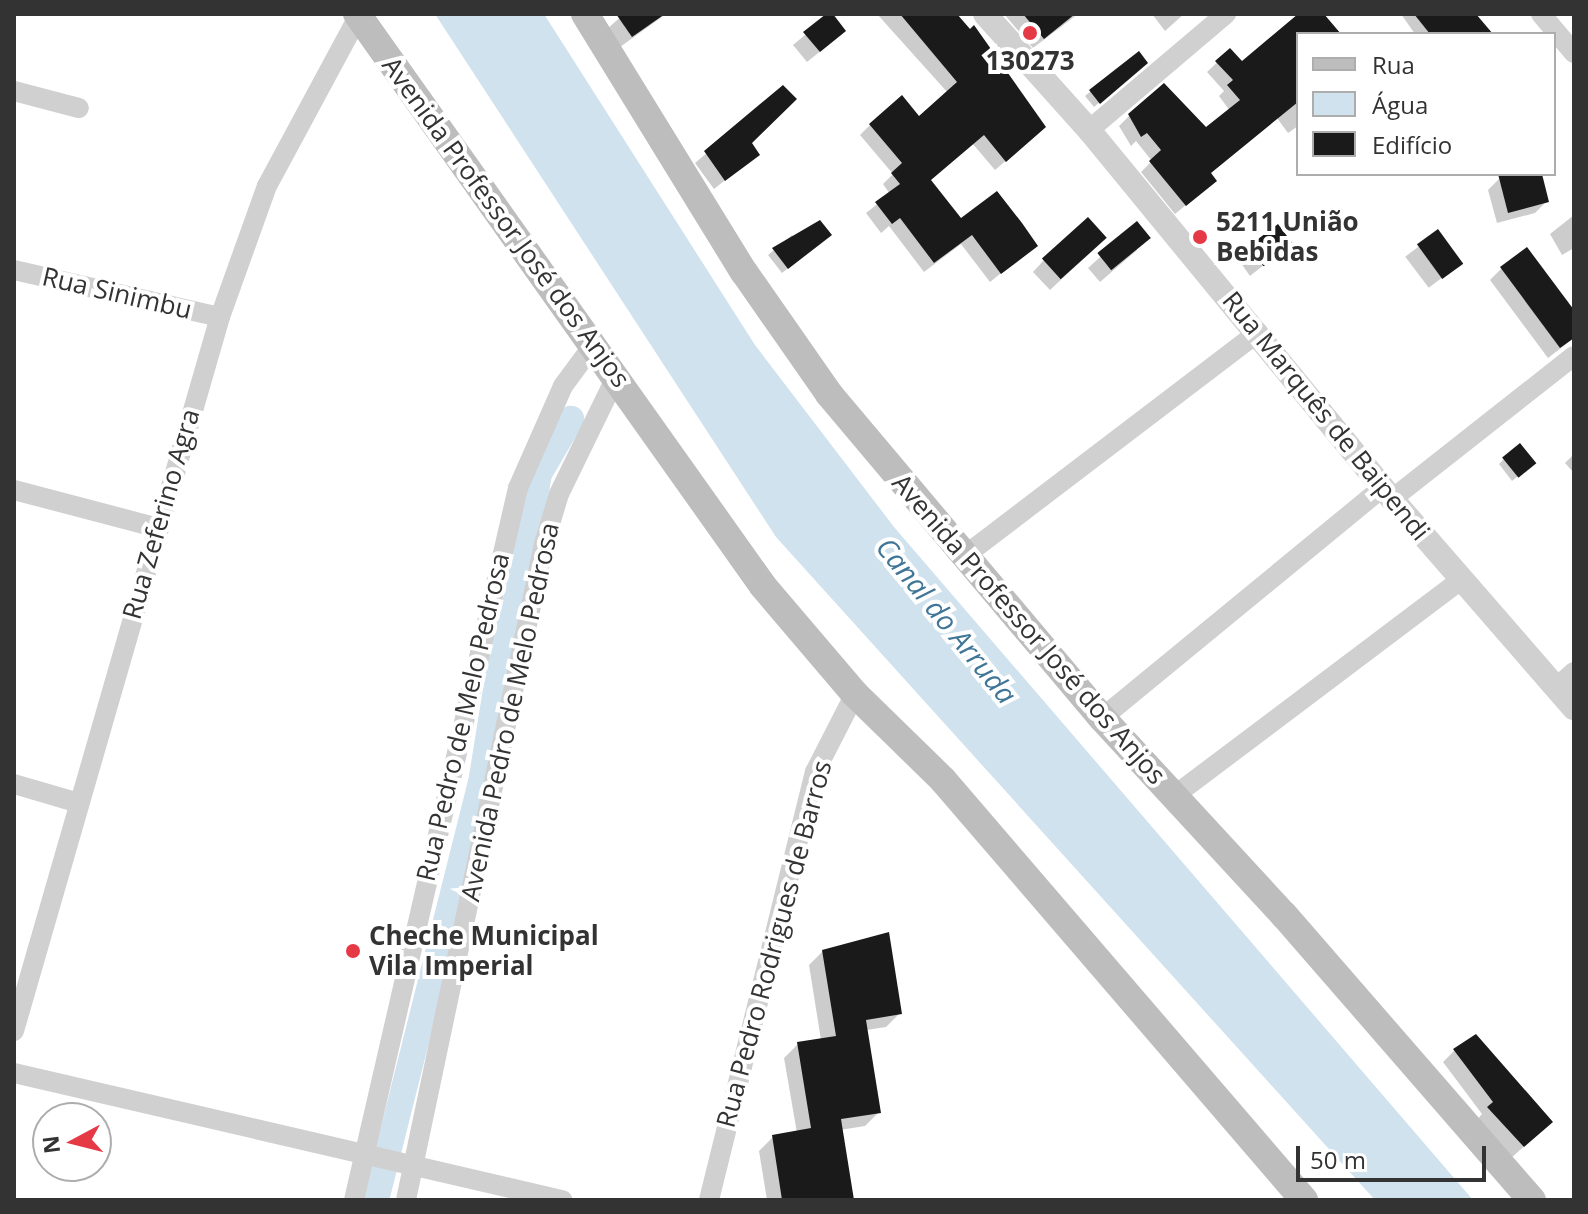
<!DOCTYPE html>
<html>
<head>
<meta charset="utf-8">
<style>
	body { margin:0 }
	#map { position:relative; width:1588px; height:1214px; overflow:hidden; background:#fff; font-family:"Open Sans",sans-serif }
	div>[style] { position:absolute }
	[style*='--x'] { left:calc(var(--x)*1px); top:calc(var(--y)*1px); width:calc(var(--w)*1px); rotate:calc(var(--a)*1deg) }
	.water>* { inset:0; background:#cfe2ee }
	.shadow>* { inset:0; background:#0003; transform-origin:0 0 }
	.canal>* { height:26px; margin:-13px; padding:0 13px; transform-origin:13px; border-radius:13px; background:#cfe2ee }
	.building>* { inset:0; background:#1a1a1a; transform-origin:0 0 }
	.minor>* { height:20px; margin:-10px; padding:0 10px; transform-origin:10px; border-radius:10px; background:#d0d0d0 }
	.tertiary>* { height:24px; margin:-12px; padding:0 12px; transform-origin:12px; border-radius:12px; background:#d0d0d0 }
	.secondary>* { height:28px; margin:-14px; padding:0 14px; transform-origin:14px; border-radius:14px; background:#bdbdbd }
	.dots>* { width:22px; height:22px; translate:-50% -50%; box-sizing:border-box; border:4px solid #fff; border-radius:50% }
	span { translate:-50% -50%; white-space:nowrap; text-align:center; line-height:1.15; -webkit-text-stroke:8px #fff; paint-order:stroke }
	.poi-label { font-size:26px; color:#333; font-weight:700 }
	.left { translate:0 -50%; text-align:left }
	.street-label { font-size:26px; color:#333 }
	.water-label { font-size:28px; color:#3f7597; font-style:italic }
	.frame { position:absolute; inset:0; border:16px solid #333; pointer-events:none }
	.legend { position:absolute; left:1296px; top:32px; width:260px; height:144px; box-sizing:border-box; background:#fff; border:2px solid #adadad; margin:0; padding:10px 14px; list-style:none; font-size:24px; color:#333 }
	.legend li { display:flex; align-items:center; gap:16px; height:40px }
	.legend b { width:40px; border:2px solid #adadad }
	.north { position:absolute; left:32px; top:1102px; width:80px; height:80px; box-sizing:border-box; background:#fff; border:2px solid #adadad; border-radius:50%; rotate:263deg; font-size:22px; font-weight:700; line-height:32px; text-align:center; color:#333 }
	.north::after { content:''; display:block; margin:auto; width:28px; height:36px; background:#e63946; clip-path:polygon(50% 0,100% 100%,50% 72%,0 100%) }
	.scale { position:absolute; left:1296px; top:1146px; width:190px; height:36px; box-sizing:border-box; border:4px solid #333; border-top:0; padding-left:10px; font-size:24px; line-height:28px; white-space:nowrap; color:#333; -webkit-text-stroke:6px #fff; paint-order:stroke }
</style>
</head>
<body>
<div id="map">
	<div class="water">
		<div style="clip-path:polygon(435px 14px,544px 14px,755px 345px,894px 527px,1473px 1200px,1375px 1200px,776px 537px)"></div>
	</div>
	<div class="shadow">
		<div style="clip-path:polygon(624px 14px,666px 14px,620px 47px,607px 29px)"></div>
		<div style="clip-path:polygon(830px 14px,832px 42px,807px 62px,793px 45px)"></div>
		<div style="clip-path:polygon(877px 14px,950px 14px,1034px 137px,995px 170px,972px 143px,929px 180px,961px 221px,1035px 246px,990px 282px,961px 244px,924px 272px,889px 226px,881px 233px,866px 213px,890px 194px,883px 184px,893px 174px,860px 135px,870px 125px,919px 119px,948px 93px)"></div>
		<div style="clip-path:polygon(1004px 14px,1078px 14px,1033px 48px)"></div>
		<div style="clip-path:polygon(1152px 14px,1184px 14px,1165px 31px)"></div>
		<div style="clip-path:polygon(1304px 14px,1321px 14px,1339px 34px,1298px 34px,1298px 126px,1288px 133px,1277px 118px,1209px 174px,1204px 190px,1175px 214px,1141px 172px,1152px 161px,1136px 141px,1131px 146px,1119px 126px,1129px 116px,1206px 130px,1230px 111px,1219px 96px,1224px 91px,1207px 72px,1230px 50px,1242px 64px)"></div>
		<div style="clip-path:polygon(1401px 14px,1475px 14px,1491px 34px,1415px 34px)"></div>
		<div style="clip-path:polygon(1140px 68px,1094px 107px,1085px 96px,1091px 91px)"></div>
		<div style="clip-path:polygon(783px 88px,749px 143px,757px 155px,714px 189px,695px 163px)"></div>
		<div style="clip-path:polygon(1514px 174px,1540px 174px,1547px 201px,1535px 213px,1497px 223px,1488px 190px,1500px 178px)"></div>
		<div style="clip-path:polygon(1574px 215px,1574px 248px,1562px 255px,1550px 234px)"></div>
		<div style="clip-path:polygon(1137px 224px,1137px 250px,1100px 282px,1088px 268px)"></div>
		<div style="left:1438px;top:232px;width:39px;height:41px;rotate:53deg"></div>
		<div style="clip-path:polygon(792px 235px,797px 240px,824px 240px,782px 273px,768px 255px)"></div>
		<div style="clip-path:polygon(1290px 244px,1250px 276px,1238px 259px,1249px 247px)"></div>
		<div style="clip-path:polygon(1093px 250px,1050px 290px,1033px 272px,1044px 260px)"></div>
		<div style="clip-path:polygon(1502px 268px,1574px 314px,1574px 338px,1548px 358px,1490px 280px)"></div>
		<div style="clip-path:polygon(1574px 454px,1574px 473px,1565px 463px)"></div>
		<div style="clip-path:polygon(1504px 459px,1528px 468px,1512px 481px,1499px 464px)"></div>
		<div style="clip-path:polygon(823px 951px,900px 1013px,886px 1027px,866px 1030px,879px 1112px,865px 1126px,840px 1130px,852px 1200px,767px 1200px,759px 1151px,773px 1137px,797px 1133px,784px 1058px,798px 1044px,821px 1040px,809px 965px)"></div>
		<div style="clip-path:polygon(1455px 1050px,1538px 1134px,1511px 1158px,1477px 1120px,1482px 1114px,1443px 1062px)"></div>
	</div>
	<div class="canal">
		<div style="--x:376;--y:1200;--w:436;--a:-75.9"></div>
		<div style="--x:482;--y:777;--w:146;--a:-80.9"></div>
		<div style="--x:505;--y:633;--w:41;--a:-71.6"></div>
		<div style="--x:518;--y:594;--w:122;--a:-80.1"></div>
		<div style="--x:539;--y:474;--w:64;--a:-59.8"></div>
	</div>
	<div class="building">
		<div style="clip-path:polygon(616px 14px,665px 14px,632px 37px)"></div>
		<div style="clip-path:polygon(826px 14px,833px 14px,846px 31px,820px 52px,803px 32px)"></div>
		<div style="clip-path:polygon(900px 14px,957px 14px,970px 29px,974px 25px,1046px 127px,1006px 162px,984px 135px,931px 180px,961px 218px,997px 191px,1022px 223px,1038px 246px,1001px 274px,972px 235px,934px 263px,900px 218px,892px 224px,875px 202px,900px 184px,891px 173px,902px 163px,869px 124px,902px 95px,919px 116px,957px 82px)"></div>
		<div style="clip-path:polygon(1023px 14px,1075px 14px,1044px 39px)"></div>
		<div style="clip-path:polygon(1298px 14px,1324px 14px,1341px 34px,1298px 34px,1298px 102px,1211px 173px,1217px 181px,1186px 206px,1149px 161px,1161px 150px,1147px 133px,1141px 137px,1128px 114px,1164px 83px,1206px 127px,1240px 100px,1227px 85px,1233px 80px,1215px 61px,1230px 48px,1242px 61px)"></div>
		<div style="clip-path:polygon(1414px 14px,1476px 14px,1493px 34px,1430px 34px)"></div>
		<div style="clip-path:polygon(1139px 51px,1148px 63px,1100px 104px,1089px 90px)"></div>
		<div style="clip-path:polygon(783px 85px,797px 99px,752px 143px,760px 155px,725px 181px,704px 151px)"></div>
		<div style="clip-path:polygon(1498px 174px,1542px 174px,1549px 202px,1508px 213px)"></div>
		<div style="left:1088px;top:217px;width:28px;height:62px;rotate:48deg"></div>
		<div style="clip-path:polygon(820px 220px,832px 235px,788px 269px,772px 248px)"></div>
		<div style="left:1137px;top:221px;width:22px;height:51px;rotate:51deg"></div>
		<div style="left:1278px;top:224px;width:25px;height:37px;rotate:53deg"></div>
		<div style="left:1438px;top:229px;width:43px;height:26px;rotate:54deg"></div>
		<div style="clip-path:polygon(1527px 247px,1574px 310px,1574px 338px,1560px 348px,1500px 267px)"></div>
		<div style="left:1520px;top:443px;width:26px;height:23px;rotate:51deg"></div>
		<div style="clip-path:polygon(889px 932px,902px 1014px,866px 1020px,881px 1113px,841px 1119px,854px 1200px,782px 1200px,772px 1135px,811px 1128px,797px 1042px,836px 1036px,822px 950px)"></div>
		<div style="clip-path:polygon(1476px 1034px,1553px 1122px,1524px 1147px,1487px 1107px,1493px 1102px,1453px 1049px)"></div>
	</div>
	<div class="minor">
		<div style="--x:1541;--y:14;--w:51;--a:49.8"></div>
		<div style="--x:14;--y:91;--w:67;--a:14.7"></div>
		<div style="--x:1089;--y:130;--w:180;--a:-40.3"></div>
		<div style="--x:14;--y:270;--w:211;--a:12.9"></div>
		<div style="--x:14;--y:490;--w:146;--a:14.7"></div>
		<div style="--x:1392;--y:499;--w:231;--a:-38.2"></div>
		<div style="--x:963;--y:557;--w:371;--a:-37.3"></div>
		<div style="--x:1556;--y:688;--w:24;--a:-42"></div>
		<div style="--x:1102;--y:718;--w:364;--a:-39.4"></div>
		<div style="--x:14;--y:784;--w:68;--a:16.3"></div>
		<div style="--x:1174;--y:796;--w:361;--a:-37"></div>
		<div style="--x:14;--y:1031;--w:743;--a:-73.91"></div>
		<div style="--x:220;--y:317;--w:139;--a:-70.3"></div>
		<div style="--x:267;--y:186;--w:192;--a:-61.7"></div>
		<div style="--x:14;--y:1073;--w:563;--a:13.05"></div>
		<div style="--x:354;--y:1200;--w:731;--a:-77.03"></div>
		<div style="--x:518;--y:488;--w:111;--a:-66.2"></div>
		<div style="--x:563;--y:386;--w:52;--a:-53.6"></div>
		<div style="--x:406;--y:1200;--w:670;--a:-78.12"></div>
		<div style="--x:544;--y:544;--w:52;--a:-73.3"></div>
		<div style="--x:559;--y:494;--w:130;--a:-64"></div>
		<div style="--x:709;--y:1200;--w:441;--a:-76.1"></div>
		<div style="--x:815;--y:772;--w:88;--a:-62.9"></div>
	</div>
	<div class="tertiary">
		<div style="--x:985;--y:14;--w:156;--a:48.1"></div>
		<div style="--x:1089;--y:130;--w:477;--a:50.6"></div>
		<div style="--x:1392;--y:499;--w:277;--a:49"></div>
	</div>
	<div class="secondary">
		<div style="--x:357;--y:14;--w:701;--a:54.63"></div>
		<div style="--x:763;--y:586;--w:142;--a:49.6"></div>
		<div style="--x:855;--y:694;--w:123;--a:44.3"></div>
		<div style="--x:943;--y:780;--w:554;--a:49.32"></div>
		<div style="--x:585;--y:14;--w:303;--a:58.4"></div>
		<div style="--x:744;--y:272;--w:149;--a:55.1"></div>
		<div style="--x:829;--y:394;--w:424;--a:49.9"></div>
		<div style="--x:1102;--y:718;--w:268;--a:47.3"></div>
		<div style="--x:1284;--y:915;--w:378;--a:49"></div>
	</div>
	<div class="dots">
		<div style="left:1030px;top:33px;background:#e63946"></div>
		<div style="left:1200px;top:237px;background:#e63946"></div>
		<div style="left:353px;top:951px;background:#e63946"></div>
	</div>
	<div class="poi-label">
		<span style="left:1030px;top:61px">130273</span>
		<span class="left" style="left:1216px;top:237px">5211 União<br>Bebidas</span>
		<span class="left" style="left:369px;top:951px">Cheche Municipal<br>Vila Imperial</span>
	</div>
	<div class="street-label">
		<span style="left:506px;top:222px;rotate:54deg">Avenida Professor José dos Anjos</span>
		<span style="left:117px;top:293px;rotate:13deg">Rua Sinimbu</span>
		<span style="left:1326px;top:416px;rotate:51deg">Rua Marquês de Baipendi</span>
		<span style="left:161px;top:514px;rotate:-74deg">Rua Zeferino Agra</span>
		<span style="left:1029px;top:629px;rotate:49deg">Avenida Professor José dos Anjos</span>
		<span style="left:510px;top:712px;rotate:-78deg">Avenida Pedro de Melo Pedrosa</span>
		<span style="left:463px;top:717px;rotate:-77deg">Rua Pedro de Melo Pedrosa</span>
		<span style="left:774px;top:944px;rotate:-75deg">Rua Pedro Rodrigues de Barros</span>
	</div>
	<div class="water-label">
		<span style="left:947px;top:620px;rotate:51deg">Canal do Arruda</span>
	</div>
	<div class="frame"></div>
	<ul class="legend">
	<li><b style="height:10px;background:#bdbdbd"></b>Rua</li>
	<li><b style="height:22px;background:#cfe2ee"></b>Água</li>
	<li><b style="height:22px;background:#1a1a1a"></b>Edifício</li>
	</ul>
	<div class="north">N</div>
	<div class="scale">50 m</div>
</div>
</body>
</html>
